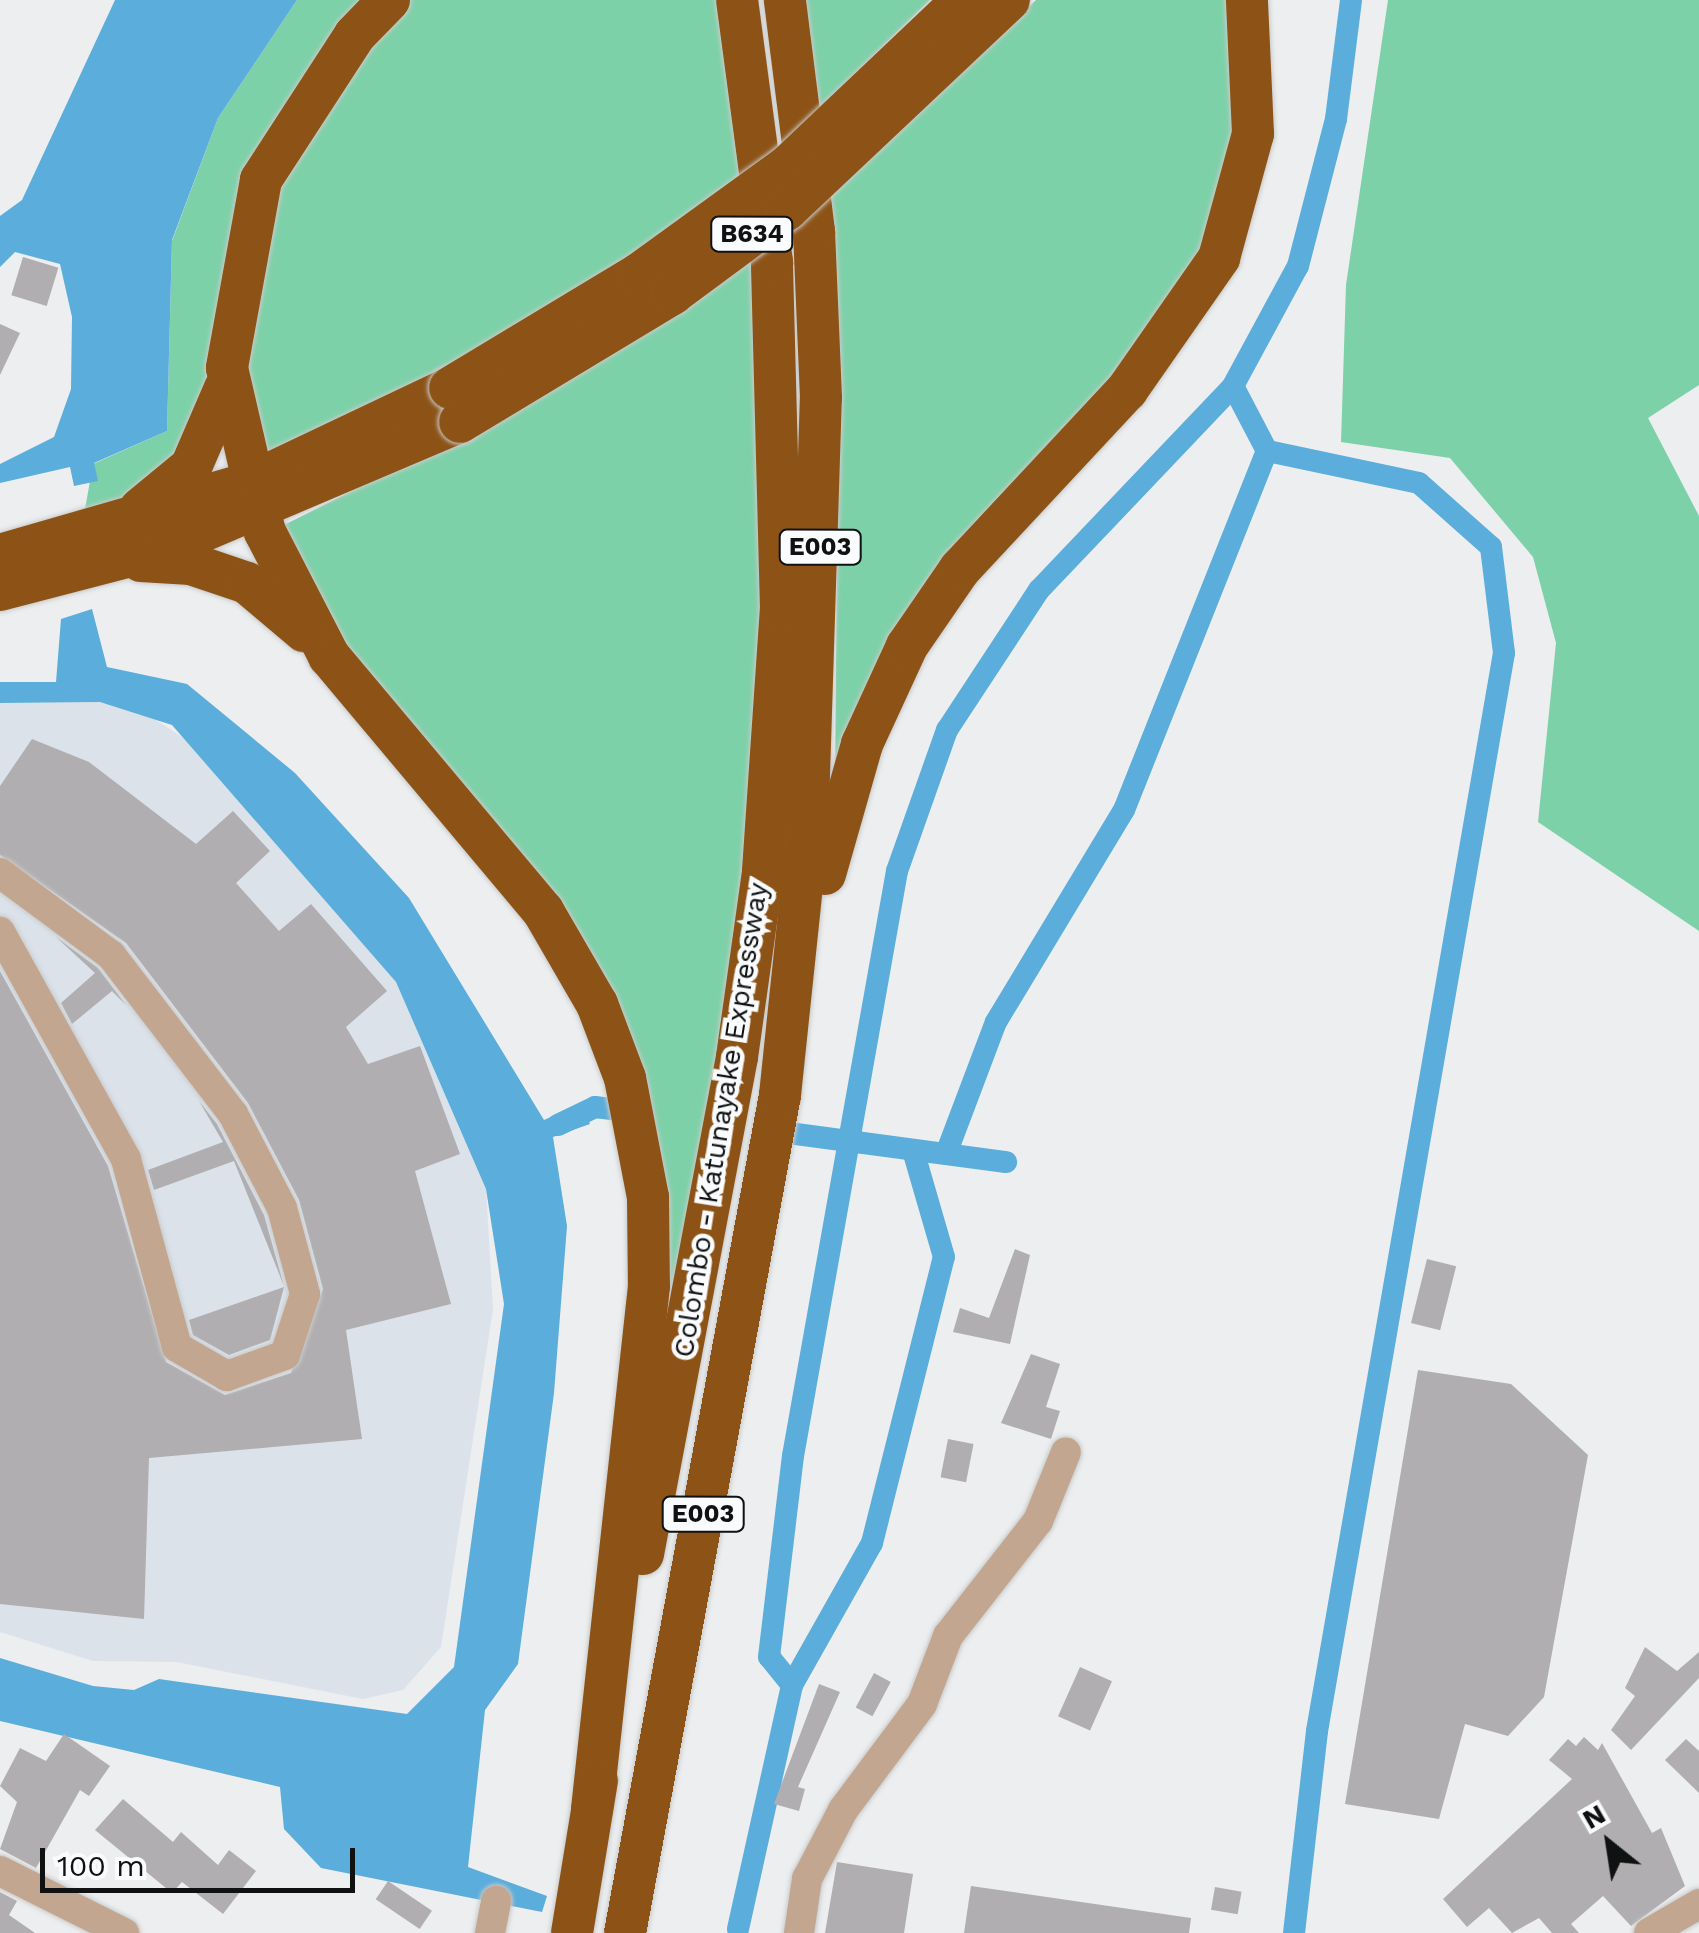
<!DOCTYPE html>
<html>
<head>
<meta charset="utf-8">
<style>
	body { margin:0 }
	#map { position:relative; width:1699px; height:1933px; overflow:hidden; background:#eceeef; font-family:"Work Sans",sans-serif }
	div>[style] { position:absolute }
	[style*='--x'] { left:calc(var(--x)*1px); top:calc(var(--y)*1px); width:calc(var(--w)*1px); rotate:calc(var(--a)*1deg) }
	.built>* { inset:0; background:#dbe2ea }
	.green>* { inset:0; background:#7dd1a8 }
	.water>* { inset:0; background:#5baddb }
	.canal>* { height:22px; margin:-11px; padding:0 11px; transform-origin:11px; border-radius:11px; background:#5baddb }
	.building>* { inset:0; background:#b0aeb0; transform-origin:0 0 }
	.roads { filter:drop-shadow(0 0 2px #c9cbcb) drop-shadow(0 0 2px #c9cbcb) }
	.minor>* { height:30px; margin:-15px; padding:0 15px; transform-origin:15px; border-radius:15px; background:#c3a68f }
	.highway>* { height:42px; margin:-21px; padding:0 21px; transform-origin:21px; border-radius:21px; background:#8d5316 }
	.bridges { filter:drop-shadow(0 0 2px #c9cbcb) drop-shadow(0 0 2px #c9cbcb) }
	.highway-bridge>* { height:42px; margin:-21px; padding:0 21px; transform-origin:21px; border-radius:21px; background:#8d5316 }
	span { translate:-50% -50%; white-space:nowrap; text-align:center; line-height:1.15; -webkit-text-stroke:9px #fafbfd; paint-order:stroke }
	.shield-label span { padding:2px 8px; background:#fafbfd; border:2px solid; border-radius:8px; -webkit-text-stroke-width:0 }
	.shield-label { font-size:25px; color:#101111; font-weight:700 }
	.street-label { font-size:28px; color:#101111 }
	.north { position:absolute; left:1559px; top:1793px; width:100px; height:100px; -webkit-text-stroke:8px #fafbfd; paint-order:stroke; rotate:330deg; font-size:28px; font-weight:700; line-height:40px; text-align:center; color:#101111 }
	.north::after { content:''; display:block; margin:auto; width:35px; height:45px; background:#101111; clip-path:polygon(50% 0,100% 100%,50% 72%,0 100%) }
	.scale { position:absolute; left:40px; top:1848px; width:315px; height:45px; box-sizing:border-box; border:5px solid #101111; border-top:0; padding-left:12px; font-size:30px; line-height:35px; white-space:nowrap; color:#101111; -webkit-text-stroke:8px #fafbfd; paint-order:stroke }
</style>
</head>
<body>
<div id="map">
	<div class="built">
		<div style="clip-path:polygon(100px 702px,141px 710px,197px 747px,396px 982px,486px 1189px,493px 1309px,441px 1647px,403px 1690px,363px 1699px,177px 1662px,93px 1661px,0 1632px,0 703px)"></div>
	</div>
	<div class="green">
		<div style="clip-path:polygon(297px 0,374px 0,236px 213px,209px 383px,177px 456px,126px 500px,84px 515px,93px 464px,167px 431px,172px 241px,218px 118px)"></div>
		<div style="clip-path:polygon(408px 0,726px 0,753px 168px,564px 303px,264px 464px,238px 367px,285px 156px)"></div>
		<div style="clip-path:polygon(800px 0,930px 0,812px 115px)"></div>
		<div style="clip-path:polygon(1036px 0,1236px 0,1231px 182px,1177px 308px,999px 509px,835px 782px,837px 549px,821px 206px)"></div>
		<div style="clip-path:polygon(1388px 0,1699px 0,1699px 385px,1648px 418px,1699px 516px,1699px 931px,1538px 822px,1556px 643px,1533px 557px,1450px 458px,1341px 442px,1346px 285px)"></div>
		<div style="clip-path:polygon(763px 240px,773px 420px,752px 888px,669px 1319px,631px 1061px,341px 662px,272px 531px,464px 435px)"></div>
	</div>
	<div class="water">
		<div style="clip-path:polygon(115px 0,297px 0,218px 118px,172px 240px,167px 431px,94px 463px,98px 481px,74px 486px,70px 467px,0 483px,0 464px,54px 437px,71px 389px,72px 317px,60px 264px,15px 252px,0 267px,0 216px,22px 200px)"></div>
		<div style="clip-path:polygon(92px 609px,107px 667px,187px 684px,295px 773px,409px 898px,544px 1120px,581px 1104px,590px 1124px,553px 1137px,567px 1226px,554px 1393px,518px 1664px,485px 1710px,468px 1867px,547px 1896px,542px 1912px,321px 1868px,284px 1829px,280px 1787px,0 1721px,0 1658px,93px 1686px,134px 1690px,159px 1679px,407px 1714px,454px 1667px,504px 1304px,486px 1189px,396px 982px,172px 725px,100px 702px,0 703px,0 682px,56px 682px,61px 619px)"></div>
	</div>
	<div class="canal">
		<div style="--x:558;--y:1125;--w:41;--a:-25.9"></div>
		<div style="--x:595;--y:1107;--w:23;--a:7"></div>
		<div style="--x:796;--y:1134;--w:212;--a:7.6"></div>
		<div style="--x:946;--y:1154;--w:141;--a:-69.3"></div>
		<div style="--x:996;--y:1022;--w:248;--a:-58.9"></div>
		<div style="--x:1124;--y:810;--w:386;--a:-68.3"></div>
		<div style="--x:792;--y:1685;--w:36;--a:-129"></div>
		<div style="--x:769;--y:1657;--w:202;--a:-83.2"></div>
		<div style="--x:793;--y:1456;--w:594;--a:-79.92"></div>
		<div style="--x:897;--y:871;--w:150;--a:-70.5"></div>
		<div style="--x:947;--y:730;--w:168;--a:-56.7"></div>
		<div style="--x:1039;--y:590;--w:282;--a:-46.4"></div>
		<div style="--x:738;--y:1929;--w:250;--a:-77.5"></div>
		<div style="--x:792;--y:1685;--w:163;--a:-60.6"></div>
		<div style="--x:872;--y:1543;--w:295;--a:-75.9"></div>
		<div style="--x:944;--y:1257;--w:111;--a:-106.2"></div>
		<div style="--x:1294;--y:1933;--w:203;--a:-83.5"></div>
		<div style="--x:1317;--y:1731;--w:1094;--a:-80.16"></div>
		<div style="--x:1504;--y:653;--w:107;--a:-97"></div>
		<div style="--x:1491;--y:547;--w:96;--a:-138.4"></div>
		<div style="--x:1419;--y:483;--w:155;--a:-168.1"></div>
		<div style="--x:1267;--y:451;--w:73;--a:-117.6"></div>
		<div style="--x:1233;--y:386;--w:136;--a:-61.6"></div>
		<div style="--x:1298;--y:266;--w:152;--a:-75.5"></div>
		<div style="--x:1336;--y:119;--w:120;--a:-82.8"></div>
	</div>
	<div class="building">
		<div style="left:23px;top:257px;width:37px;height:40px;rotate:17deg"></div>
		<div style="clip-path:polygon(0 324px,20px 333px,0 375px)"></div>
		<div style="clip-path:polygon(32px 739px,89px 762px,196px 844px,233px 811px,270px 851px,236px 883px,279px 931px,311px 904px,387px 991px,346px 1027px,368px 1064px,420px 1046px,460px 1154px,415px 1171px,451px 1304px,346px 1330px,362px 1439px,149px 1458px,144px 1619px,0 1604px,0 971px,108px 1166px,166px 1362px,225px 1395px,291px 1373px,323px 1289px,299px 1200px,248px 1103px,126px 943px,0 855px,0 786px)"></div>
		<div style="clip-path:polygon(56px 937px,98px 968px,126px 1005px,112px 991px,72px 1024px,61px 1003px,95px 973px)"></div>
		<div style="clip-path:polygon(199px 1101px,217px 1124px,264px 1215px,284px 1286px,234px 1161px,154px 1190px,148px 1170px,223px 1142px)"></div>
		<div style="clip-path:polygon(1015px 1249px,1030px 1255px,1010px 1344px,953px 1332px,960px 1308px,989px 1318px)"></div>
		<div style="left:1427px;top:1259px;width:30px;height:66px;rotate:14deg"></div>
		<div style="clip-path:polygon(284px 1287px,270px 1340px,229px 1355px,193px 1335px,189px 1320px)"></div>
		<div style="clip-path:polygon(1031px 1354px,1060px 1364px,1046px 1407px,1060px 1411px,1051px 1439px,1001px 1423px)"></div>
		<div style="clip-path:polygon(1418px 1370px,1511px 1384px,1588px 1455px,1544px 1697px,1508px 1736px,1465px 1724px,1439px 1819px,1345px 1804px)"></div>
		<div style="left:948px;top:1439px;width:26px;height:39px;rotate:11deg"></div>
		<div style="clip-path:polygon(1645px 1647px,1677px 1671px,1699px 1652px,1699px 1678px,1631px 1750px,1611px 1730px,1635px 1696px,1625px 1688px)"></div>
		<div style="left:1080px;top:1667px;width:35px;height:54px;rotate:24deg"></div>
		<div style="left:874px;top:1673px;width:19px;height:39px;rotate:28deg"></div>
		<div style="clip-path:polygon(819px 1684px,840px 1692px,798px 1787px,805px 1789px,799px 1811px,774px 1804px)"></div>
		<div style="clip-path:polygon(64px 1734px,110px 1766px,89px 1796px,80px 1790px,36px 1868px,0 1849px,17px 1802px,0 1786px,20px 1748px,46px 1761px)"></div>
		<div style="clip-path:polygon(1584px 1737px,1598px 1750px,1602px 1743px,1652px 1833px,1661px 1828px,1685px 1886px,1631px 1926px,1603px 1896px,1571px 1924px,1579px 1933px,1552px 1933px,1539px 1918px,1512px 1933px,1489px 1908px,1467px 1927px,1443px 1899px,1572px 1779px,1549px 1760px,1568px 1739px,1576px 1746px)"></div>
		<div style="clip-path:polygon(1686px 1739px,1699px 1751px,1699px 1793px,1665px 1760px)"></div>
		<div style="clip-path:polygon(123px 1799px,173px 1842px,181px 1832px,218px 1865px,229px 1850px,256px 1871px,223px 1914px,182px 1882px,172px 1893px,95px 1830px)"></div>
		<div style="clip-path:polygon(837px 1862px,913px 1874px,904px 1933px,825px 1933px)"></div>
		<div style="left:388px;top:1881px;width:53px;height:22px;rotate:34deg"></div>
		<div style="clip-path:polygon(971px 1886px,1191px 1918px,1189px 1933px,964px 1933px)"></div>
		<div style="left:1215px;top:1887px;width:27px;height:23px;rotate:10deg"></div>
		<div style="clip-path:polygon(0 1892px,17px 1901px,9px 1915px,35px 1933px,0 1933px)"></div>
	</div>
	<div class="roads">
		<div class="minor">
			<div style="--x:0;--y:873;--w:138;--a:36.5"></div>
			<div style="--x:111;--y:955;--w:200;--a:52.5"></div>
			<div style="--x:233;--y:1114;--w:106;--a:62.5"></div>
			<div style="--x:282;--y:1208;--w:89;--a:75"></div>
			<div style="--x:305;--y:1294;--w:64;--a:108.2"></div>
			<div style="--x:285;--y:1355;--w:62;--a:160.1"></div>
			<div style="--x:227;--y:1376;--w:58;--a:-149.9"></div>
			<div style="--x:177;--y:1347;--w:195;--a:-105.2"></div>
			<div style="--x:126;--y:1159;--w:260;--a:-119"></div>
			<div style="--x:0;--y:1871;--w:139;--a:26.6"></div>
			<div style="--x:490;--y:1933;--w:33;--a:-79"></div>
			<div style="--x:799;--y:1933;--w:55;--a:-81.6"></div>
			<div style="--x:807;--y:1879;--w:78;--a:-62.4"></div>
			<div style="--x:843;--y:1810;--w:132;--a:-53.3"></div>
			<div style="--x:922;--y:1704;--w:73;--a:-69.1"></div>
			<div style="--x:948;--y:1636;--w:146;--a:-52"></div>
			<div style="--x:1038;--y:1521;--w:74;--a:-67.9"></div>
			<div style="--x:1649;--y:1933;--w:58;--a:-30.1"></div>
		</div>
		<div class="highway">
			<div style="--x:389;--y:0;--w:49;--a:134.2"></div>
			<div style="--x:355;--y:35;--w:173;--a:123"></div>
			<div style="--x:261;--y:180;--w:191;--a:100.3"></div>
			<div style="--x:227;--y:368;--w:168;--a:77"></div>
			<div style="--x:265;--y:532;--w:140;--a:62.7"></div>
			<div style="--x:329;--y:656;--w:333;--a:50"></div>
			<div style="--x:543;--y:911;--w:108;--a:59.9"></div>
			<div style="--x:597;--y:1004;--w:79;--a:69.3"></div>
			<div style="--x:625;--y:1078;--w:121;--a:79.1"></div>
			<div style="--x:648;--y:1197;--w:89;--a:89.4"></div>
			<div style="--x:649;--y:1286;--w:526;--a:96.22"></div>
			<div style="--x:140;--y:509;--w:66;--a:-39.5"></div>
			<div style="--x:191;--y:467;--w:86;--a:-66.7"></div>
			<div style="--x:0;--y:555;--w:260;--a:-16.1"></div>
			<div style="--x:250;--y:483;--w:221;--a:-25.4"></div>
			<div style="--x:141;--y:561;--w:50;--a:3.4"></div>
			<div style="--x:191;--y:564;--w:59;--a:18.7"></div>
			<div style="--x:247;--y:583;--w:75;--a:40.1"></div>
			<div style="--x:0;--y:590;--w:171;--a:-14.6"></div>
			<div style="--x:165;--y:547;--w:320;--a:-23"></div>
			<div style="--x:825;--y:874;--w:135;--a:-74.1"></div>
			<div style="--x:862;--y:744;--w:108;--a:-65.3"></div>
			<div style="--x:907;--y:646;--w:93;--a:-55.5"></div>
			<div style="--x:960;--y:569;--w:245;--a:-47"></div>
			<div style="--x:1127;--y:390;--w:161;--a:-55.1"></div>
			<div style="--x:1219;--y:258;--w:129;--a:-74.7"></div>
			<div style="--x:1253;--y:134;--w:134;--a:-92.6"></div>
			<div style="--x:643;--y:1554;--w:506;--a:-79.29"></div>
			<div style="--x:737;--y:1057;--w:188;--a:-82"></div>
			<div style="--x:763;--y:871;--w:262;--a:-86.1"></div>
			<div style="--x:781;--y:610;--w:348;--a:-91.5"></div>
			<div style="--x:772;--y:262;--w:264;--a:-97.6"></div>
			<div style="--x:572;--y:1933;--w:154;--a:-80.7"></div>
			<div style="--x:625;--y:1933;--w:852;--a:-79.52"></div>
			<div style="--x:780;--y:1095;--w:257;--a:-84"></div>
			<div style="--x:807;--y:839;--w:441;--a:-88.2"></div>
			<div style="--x:821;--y:398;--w:167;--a:-92.4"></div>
			<div style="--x:814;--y:231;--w:233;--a:-97.2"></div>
		</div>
	</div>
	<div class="bridges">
		<div class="highway-bridge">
			<div style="--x:450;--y:388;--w:221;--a:-31.1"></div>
			<div style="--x:639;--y:274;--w:183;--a:-35.9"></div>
			<div style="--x:787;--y:167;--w:243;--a:-43.5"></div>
			<div style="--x:460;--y:422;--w:248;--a:-31.1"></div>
			<div style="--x:672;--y:294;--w:143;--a:-36.5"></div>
			<div style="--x:787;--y:209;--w:305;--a:-43.3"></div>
		</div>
	</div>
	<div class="shield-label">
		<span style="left:752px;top:234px">B634</span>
		<span style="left:820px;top:547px">E003</span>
		<span style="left:703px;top:1514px">E003</span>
	</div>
	<div class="street-label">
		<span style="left:721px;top:1120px;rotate:-81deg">Colombo - Katunayake Expressway</span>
	</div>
	<div class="north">N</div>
	<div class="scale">100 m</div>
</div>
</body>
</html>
